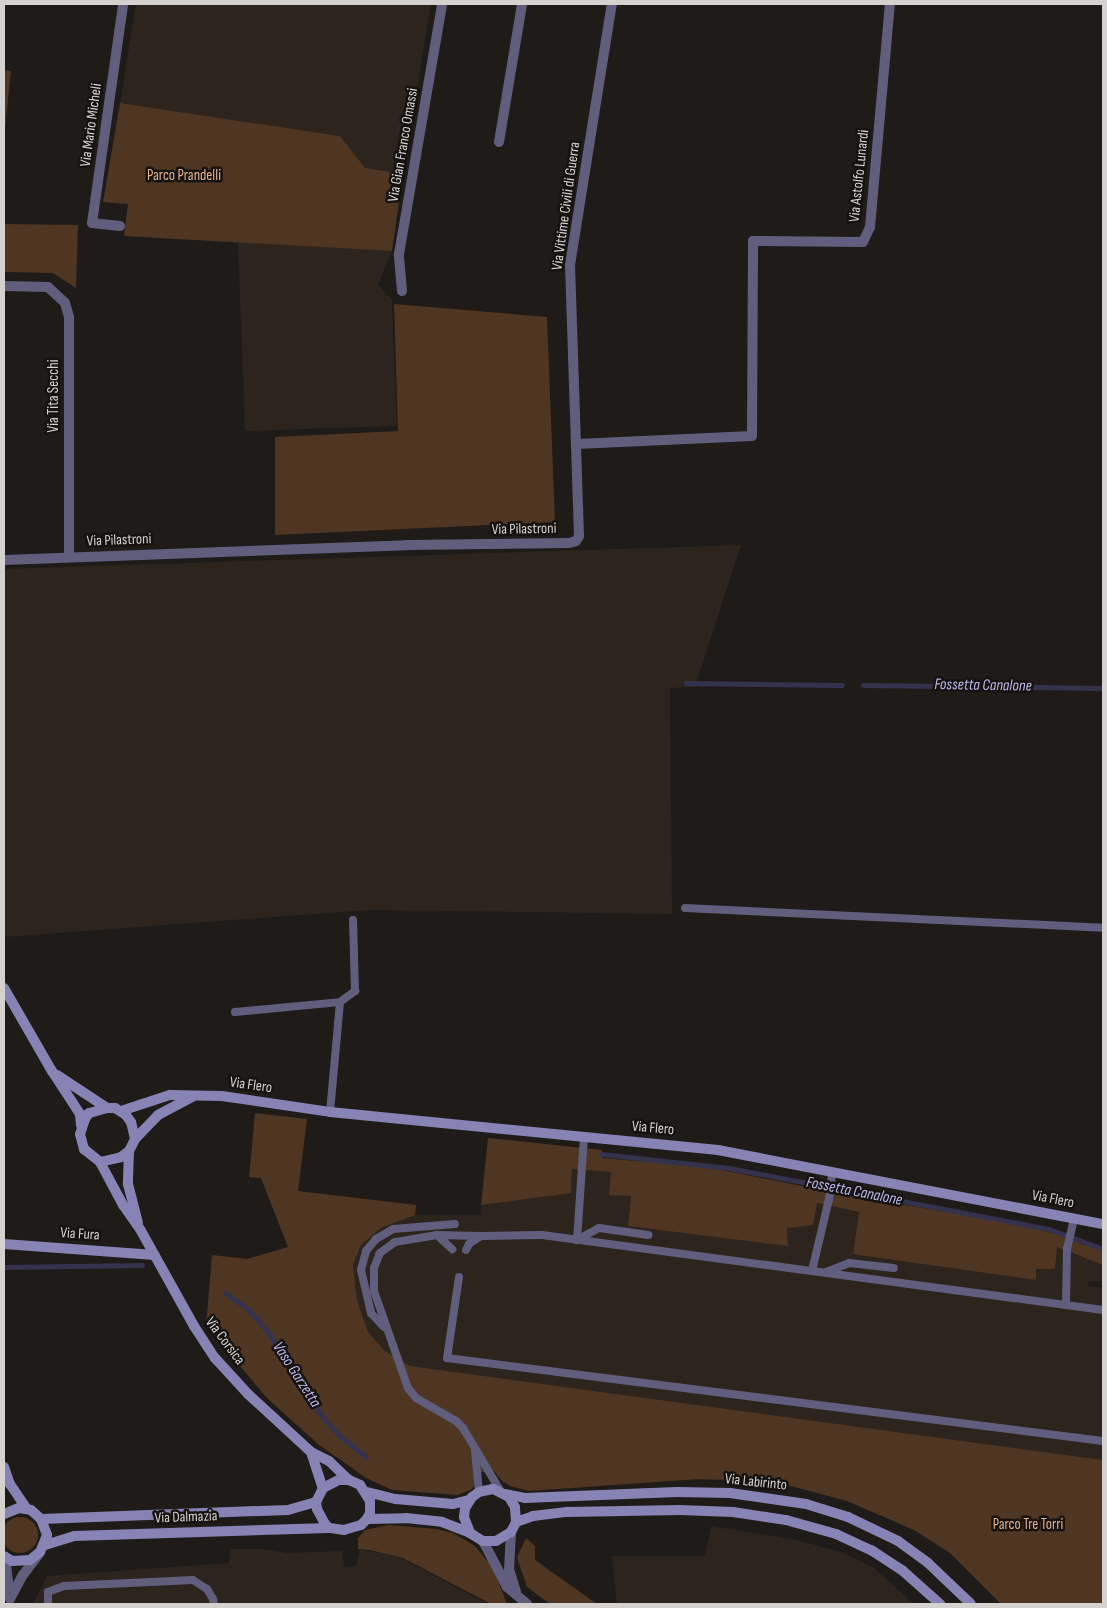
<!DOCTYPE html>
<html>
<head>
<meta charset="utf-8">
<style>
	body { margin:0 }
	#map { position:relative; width:1107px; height:1608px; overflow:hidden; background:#1f1b18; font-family:"Sofia Sans Condensed",sans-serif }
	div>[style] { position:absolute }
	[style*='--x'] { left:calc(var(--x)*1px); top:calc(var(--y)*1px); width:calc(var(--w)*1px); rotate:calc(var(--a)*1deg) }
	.built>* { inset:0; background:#2c241d }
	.green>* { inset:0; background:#4f3622 }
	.round { border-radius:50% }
	.stream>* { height:5px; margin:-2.5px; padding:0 2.5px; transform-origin:2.5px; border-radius:2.5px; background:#35324e }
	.lane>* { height:8px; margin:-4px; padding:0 4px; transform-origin:4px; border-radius:4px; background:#605e7c }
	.street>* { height:10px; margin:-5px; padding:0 5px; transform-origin:5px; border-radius:5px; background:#605e7c }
	.secondary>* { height:10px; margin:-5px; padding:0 5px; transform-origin:5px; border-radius:5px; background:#8783b4 }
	span { translate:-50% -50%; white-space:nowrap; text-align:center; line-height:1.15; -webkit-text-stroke:5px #16120f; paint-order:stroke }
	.street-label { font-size:15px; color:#d4d1cf }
	.park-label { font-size:15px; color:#e4b28b }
	.water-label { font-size:16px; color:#bbb7ee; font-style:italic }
	.frame { position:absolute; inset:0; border:5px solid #d4d1cf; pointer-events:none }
</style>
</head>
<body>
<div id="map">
	<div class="built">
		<div style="clip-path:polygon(136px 4px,431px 4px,403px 174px,365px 169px,340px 136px,120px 103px)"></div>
		<div style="clip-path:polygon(238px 242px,392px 251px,378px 285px,392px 300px,397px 426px,245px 431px)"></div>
		<div style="clip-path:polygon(741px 545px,695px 687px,670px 688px,672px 914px,369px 910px,4px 937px,4px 569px)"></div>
		<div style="clip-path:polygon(572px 1169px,612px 1172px,631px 1195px,628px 1225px,788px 1245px,787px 1227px,816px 1203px,859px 1212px,853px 1253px,1036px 1280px,1036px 1269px,1057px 1247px,1103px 1265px,1103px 1281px,1089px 1282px,1088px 1286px,1103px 1288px,1103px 1460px,410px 1366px,385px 1351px,368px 1332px,357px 1300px,353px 1265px,361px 1245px,381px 1228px,415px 1215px,481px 1215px,481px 1205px,570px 1193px)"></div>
		<div style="clip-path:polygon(711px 1526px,797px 1540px,841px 1552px,874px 1568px,914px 1604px,617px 1604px,612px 1556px,705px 1556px)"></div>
		<div style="clip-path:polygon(230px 1549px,262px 1549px,287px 1553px,342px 1551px,344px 1567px,356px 1566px,360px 1550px,387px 1554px,403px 1559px,488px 1604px,33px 1604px,47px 1576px,229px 1563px)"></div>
	</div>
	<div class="green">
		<div style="clip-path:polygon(4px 70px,11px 71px,4px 138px)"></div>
		<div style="clip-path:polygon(120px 103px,340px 136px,365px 168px,403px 174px,392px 251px,124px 236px,128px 204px,103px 202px)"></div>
		<div style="clip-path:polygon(4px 224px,78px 225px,76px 288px,53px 273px,4px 272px)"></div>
		<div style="clip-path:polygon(394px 304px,547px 317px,555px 522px,275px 535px,275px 437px,398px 431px)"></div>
		<div style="clip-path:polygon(255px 1113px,307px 1119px,298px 1191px,416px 1205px,415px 1215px,381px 1228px,361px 1245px,353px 1265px,357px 1300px,368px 1332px,385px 1351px,410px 1366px,1103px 1460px,1103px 1604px,1001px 1604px,950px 1553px,914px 1530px,847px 1501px,776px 1482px,699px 1479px,529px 1491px,510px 1486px,502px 1481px,494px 1471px,475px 1473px,474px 1486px,471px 1490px,457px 1495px,392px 1490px,366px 1478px,318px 1444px,267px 1398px,206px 1326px,212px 1255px,247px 1259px,288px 1247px,261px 1178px,249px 1177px)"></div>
		<div style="clip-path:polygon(488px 1138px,602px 1150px,602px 1158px,707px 1167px,842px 1194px,1021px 1225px,1056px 1234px,1103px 1251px,1103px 1265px,1057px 1247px,1055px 1269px,1036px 1269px,1036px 1280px,853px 1254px,859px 1212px,817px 1203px,813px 1225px,787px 1228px,788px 1246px,628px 1226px,631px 1196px,609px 1195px,611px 1172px,572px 1169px,571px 1193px,481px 1205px)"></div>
		<div class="round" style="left:2px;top:1517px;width:36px;height:36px"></div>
		<div style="clip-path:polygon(388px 1525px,437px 1529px,453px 1533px,475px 1546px,493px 1568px,507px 1604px,491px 1604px,403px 1558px,370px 1550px,358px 1549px,358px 1538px,365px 1530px)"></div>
		<div style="clip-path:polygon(526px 1538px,535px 1546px,535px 1560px,597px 1604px,550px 1604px,527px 1587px,517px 1557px)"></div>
	</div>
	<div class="stream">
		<div style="--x:686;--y:683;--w:156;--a:0.7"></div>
		<div style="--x:863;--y:685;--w:240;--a:0.7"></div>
		<div style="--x:601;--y:1154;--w:129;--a:6.2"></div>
		<div style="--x:729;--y:1168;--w:326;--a:10.8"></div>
		<div style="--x:1049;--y:1229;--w:58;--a:20.3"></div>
		<div style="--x:4;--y:1267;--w:138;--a:-0.8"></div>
		<div style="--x:225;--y:1293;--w:28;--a:35"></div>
		<div style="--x:248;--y:1309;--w:30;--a:49"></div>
		<div style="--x:268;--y:1332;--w:100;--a:57.3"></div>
		<div style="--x:322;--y:1416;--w:27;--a:48"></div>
		<div style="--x:340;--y:1436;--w:33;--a:39"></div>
	</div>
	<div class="lane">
		<div style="--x:685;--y:908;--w:418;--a:2.7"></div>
		<div style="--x:235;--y:1012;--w:105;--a:-5.4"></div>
		<div style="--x:330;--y:1112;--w:110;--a:-84.8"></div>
		<div style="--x:340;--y:1002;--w:19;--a:-36"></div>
		<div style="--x:355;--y:991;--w:71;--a:-91.6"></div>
		<div style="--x:437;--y:1235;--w:21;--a:43"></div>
		<div style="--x:481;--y:1236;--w:44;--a:-178.7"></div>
		<div style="--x:437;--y:1235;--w:43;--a:170.5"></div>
		<div style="--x:395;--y:1242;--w:19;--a:144"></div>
		<div style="--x:380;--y:1253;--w:16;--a:112"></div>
		<div style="--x:374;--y:1268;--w:23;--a:90"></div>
		<div style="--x:374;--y:1291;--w:103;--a:70.7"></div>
		<div style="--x:408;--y:1388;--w:13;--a:51"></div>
		<div style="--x:416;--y:1398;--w:46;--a:29.9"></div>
		<div style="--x:456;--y:1421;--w:10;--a:45"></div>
		<div style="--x:463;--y:1428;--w:74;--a:59.3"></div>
		<div style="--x:577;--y:1240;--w:103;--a:-86.1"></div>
		<div style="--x:577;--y:1240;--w:25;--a:-29"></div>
		<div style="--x:599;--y:1228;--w:50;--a:8"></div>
		<div style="--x:466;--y:1250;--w:7;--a:-63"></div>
		<div style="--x:469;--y:1244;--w:14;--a:-34"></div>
		<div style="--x:481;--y:1236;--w:61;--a:-0.9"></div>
		<div style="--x:542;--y:1235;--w:566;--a:7.61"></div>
		<div style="--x:812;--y:1271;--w:74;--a:-76.7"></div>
		<div style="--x:829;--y:1199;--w:26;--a:-83"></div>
		<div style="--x:826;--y:1272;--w:25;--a:-21"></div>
		<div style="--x:849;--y:1263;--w:45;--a:6.3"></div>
		<div style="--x:459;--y:1277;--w:82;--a:98.4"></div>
		<div style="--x:447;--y:1358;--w:661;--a:7.21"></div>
		<div style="--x:1066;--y:1305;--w:56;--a:-89"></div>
		<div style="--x:1067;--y:1249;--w:32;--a:-77"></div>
		<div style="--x:384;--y:1327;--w:19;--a:-133"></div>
		<div style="--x:371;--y:1313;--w:44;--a:-103.1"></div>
		<div style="--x:361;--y:1270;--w:20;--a:-75"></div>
		<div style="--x:366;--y:1251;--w:16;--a:-50"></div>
		<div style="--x:376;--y:1239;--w:20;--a:-30"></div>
		<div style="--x:393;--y:1229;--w:62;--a:-4.6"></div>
		<div style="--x:475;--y:1450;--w:42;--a:84.6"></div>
		<div style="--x:48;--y:1604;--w:12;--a:-90"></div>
		<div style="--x:48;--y:1592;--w:17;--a:-21"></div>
		<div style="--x:64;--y:1586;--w:129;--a:-2.7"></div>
		<div style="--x:193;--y:1580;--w:17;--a:33"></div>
		<div style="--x:207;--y:1589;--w:12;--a:59"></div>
		<div style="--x:213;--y:1599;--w:5;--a:79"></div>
	</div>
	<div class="street">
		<div style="--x:499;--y:142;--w:140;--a:-80.5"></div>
		<div style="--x:120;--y:226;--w:28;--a:-174"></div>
		<div style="--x:92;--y:223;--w:221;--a:-81.9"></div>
		<div style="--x:4;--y:286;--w:44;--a:1.3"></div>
		<div style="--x:48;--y:287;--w:23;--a:43"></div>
		<div style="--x:65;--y:303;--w:15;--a:74"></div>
		<div style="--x:69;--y:317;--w:239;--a:90"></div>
		<div style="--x:402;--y:291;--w:37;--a:-95"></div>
		<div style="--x:399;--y:254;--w:254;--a:-80.2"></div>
		<div style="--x:577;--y:444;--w:175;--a:-2.6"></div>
		<div style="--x:752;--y:436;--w:195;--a:-89.7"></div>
		<div style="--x:753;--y:241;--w:110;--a:0.5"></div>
		<div style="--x:863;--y:242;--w:17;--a:-65"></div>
		<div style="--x:870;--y:227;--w:224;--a:-84.9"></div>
		<div style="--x:4;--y:560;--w:403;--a:-2.1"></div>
		<div style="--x:407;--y:545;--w:162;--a:-0.7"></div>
		<div style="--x:569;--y:543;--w:7;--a:-16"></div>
		<div style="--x:576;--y:541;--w:6;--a:-59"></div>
		<div style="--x:579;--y:536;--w:271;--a:-91.9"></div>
		<div style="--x:570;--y:265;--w:264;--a:-80.9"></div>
		<div style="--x:511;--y:1532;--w:37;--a:93"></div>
		<div style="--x:509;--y:1569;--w:24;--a:73"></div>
		<div style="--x:483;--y:1541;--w:52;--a:62.4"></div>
		<div style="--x:507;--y:1587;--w:26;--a:40"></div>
		<div style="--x:5;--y:1557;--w:41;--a:83"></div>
		<div style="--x:10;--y:1599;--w:27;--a:-62"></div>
		<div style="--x:23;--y:1575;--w:26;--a:-53"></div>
	</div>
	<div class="secondary">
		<div style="--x:4;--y:988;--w:96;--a:60"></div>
		<div style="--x:52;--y:1071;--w:51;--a:56.9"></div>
		<div style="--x:80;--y:1114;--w:11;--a:85"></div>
		<div style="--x:57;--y:1075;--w:60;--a:33.4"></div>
		<div style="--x:121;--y:1111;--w:52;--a:-18.1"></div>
		<div style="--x:170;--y:1095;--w:52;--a:1.1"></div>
		<div style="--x:222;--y:1096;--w:109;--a:8.4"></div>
		<div style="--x:330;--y:1112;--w:390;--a:5.6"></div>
		<div style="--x:718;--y:1150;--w:392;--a:10.9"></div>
		<div style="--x:135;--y:1139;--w:17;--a:-103"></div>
		<div style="--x:131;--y:1122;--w:9;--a:-126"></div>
		<div style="--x:126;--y:1115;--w:13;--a:-148"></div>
		<div style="--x:115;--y:1108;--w:8;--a:180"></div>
		<div style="--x:107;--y:1108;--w:19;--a:164"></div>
		<div style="--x:89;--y:1113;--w:7;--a:124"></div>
		<div style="--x:85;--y:1119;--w:16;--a:108"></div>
		<div style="--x:80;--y:1134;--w:16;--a:75"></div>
		<div style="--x:84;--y:1149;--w:21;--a:39"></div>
		<div style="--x:100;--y:1162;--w:49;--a:61.9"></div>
		<div style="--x:123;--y:1205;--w:29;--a:55"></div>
		<div style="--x:140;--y:1229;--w:111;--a:60.9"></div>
		<div style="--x:194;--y:1326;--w:38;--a:57"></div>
		<div style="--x:215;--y:1358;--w:49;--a:47.5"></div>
		<div style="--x:248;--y:1394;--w:86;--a:42.6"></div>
		<div style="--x:311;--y:1452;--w:20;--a:27"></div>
		<div style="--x:329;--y:1461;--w:28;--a:44"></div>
		<div style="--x:129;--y:1151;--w:33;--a:92"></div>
		<div style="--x:128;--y:1184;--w:40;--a:75.6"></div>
		<div style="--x:100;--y:1162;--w:22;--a:-13"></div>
		<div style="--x:121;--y:1157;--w:10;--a:-37"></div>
		<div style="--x:129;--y:1151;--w:13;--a:-63"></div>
		<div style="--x:135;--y:1139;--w:33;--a:-46"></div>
		<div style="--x:158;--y:1115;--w:40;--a:-28"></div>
		<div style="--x:4;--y:1244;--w:151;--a:4.2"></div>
		<div style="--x:311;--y:1452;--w:38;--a:72"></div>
		<div style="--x:4;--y:1467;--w:18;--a:71"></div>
		<div style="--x:10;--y:1484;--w:29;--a:56"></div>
		<div style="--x:339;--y:1480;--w:10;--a:0"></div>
		<div style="--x:349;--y:1480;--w:12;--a:24"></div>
		<div style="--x:360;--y:1485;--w:19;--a:58"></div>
		<div style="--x:370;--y:1501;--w:12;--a:90"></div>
		<div style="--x:370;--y:1513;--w:7;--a:117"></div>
		<div style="--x:367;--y:1519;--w:8;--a:135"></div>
		<div style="--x:361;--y:1525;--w:18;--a:164"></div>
		<div style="--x:344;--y:1530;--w:15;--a:-172"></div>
		<div style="--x:329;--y:1528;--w:6;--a:-135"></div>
		<div style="--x:325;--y:1524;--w:17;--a:-118"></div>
		<div style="--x:317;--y:1509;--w:7;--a:-98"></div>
		<div style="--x:316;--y:1502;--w:16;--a:-63"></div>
		<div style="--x:323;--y:1488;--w:18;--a:-27"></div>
		<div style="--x:367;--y:1492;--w:30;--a:14"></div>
		<div style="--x:396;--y:1499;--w:57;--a:5"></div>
		<div style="--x:453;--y:1504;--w:16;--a:-14"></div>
		<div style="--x:505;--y:1494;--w:20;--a:11"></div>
		<div style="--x:525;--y:1498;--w:152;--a:-2.3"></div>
		<div style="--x:677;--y:1492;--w:53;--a:1.1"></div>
		<div style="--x:730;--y:1493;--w:77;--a:8.2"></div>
		<div style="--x:806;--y:1504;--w:44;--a:17.2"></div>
		<div style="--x:848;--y:1517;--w:55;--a:25.6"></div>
		<div style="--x:898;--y:1541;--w:37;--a:36"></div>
		<div style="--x:928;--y:1563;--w:59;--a:43.6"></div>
		<div style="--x:4;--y:1514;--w:16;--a:-22"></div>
		<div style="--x:19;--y:1508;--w:12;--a:9"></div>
		<div style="--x:31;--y:1510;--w:13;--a:42"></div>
		<div style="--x:41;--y:1519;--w:17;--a:69"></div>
		<div style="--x:47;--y:1535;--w:18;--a:112"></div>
		<div style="--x:40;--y:1552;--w:13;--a:141"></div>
		<div style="--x:30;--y:1560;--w:18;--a:177"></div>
		<div style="--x:12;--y:1561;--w:9;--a:-148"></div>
		<div style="--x:41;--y:1519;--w:247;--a:-2.1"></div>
		<div style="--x:288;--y:1510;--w:29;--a:-16"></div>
		<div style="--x:367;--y:1519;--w:39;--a:-1"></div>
		<div style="--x:406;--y:1518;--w:36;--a:6"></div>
		<div style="--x:442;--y:1522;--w:30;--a:21"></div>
		<div style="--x:470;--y:1533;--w:15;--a:32"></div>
		<div style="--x:483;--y:1541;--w:13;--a:0"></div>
		<div style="--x:496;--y:1541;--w:17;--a:-31"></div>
		<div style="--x:511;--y:1532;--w:11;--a:-63"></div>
		<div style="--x:516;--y:1522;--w:15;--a:-94"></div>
		<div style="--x:515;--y:1507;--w:12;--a:-121"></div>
		<div style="--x:509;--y:1497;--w:18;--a:-153"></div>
		<div style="--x:493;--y:1489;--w:14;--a:168"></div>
		<div style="--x:479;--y:1492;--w:9;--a:144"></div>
		<div style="--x:472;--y:1497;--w:13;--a:122"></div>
		<div style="--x:465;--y:1508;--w:9;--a:96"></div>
		<div style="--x:464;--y:1517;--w:17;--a:69"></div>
		<div style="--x:516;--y:1522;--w:18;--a:-19"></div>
		<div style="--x:533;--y:1516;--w:34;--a:-7"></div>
		<div style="--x:567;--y:1512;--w:113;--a:-1"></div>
		<div style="--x:680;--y:1510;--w:53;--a:2.2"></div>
		<div style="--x:733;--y:1512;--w:54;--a:8.6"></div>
		<div style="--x:786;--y:1520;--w:52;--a:15.6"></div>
		<div style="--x:836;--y:1534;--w:38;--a:25"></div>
		<div style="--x:871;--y:1550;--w:38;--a:33"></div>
		<div style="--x:903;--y:1571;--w:50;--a:41.7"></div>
		<div style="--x:45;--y:1545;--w:30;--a:-17"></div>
		<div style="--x:74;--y:1536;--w:255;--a:-1.8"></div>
	</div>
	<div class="street-label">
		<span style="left:91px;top:125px;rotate:-82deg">Via Mario Micheli</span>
		<span style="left:403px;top:145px;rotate:-80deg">Via Gian Franco Omassi</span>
		<span style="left:859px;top:176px;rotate:-84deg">Via Astolfo Lunardi</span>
		<span style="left:566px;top:206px;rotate:-82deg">Via Vittime Civili di Guerra</span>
		<span style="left:54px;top:396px;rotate:-90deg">Via Tita Secchi</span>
		<span style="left:524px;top:529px;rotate:-1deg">Via Pilastroni</span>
		<span style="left:119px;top:540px;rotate:-2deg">Via Pilastroni</span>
		<span style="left:251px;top:1085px;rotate:8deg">Via Flero</span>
		<span style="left:653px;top:1128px;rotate:5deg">Via Flero</span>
		<span style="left:1053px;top:1199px;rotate:11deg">Via Flero</span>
		<span style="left:80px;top:1234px;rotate:4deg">Via Fura</span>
		<span style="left:225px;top:1341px;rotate:53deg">Via Corsica</span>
		<span style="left:756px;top:1482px;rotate:6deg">Via Labirinto</span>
		<span style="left:186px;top:1517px;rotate:-2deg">Via Dalmazia</span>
	</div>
	<div class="park-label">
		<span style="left:184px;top:176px">Parco Prandelli</span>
		<span style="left:1028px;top:1525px">Parco Tre Torri</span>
	</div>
	<div class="water-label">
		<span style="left:983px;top:686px;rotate:1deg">Fossetta Canalone</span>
		<span style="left:854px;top:1192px;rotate:11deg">Fossetta Canalone</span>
		<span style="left:296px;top:1375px;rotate:57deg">Vaso Garzetta</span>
	</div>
	<div class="frame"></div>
</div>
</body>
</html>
